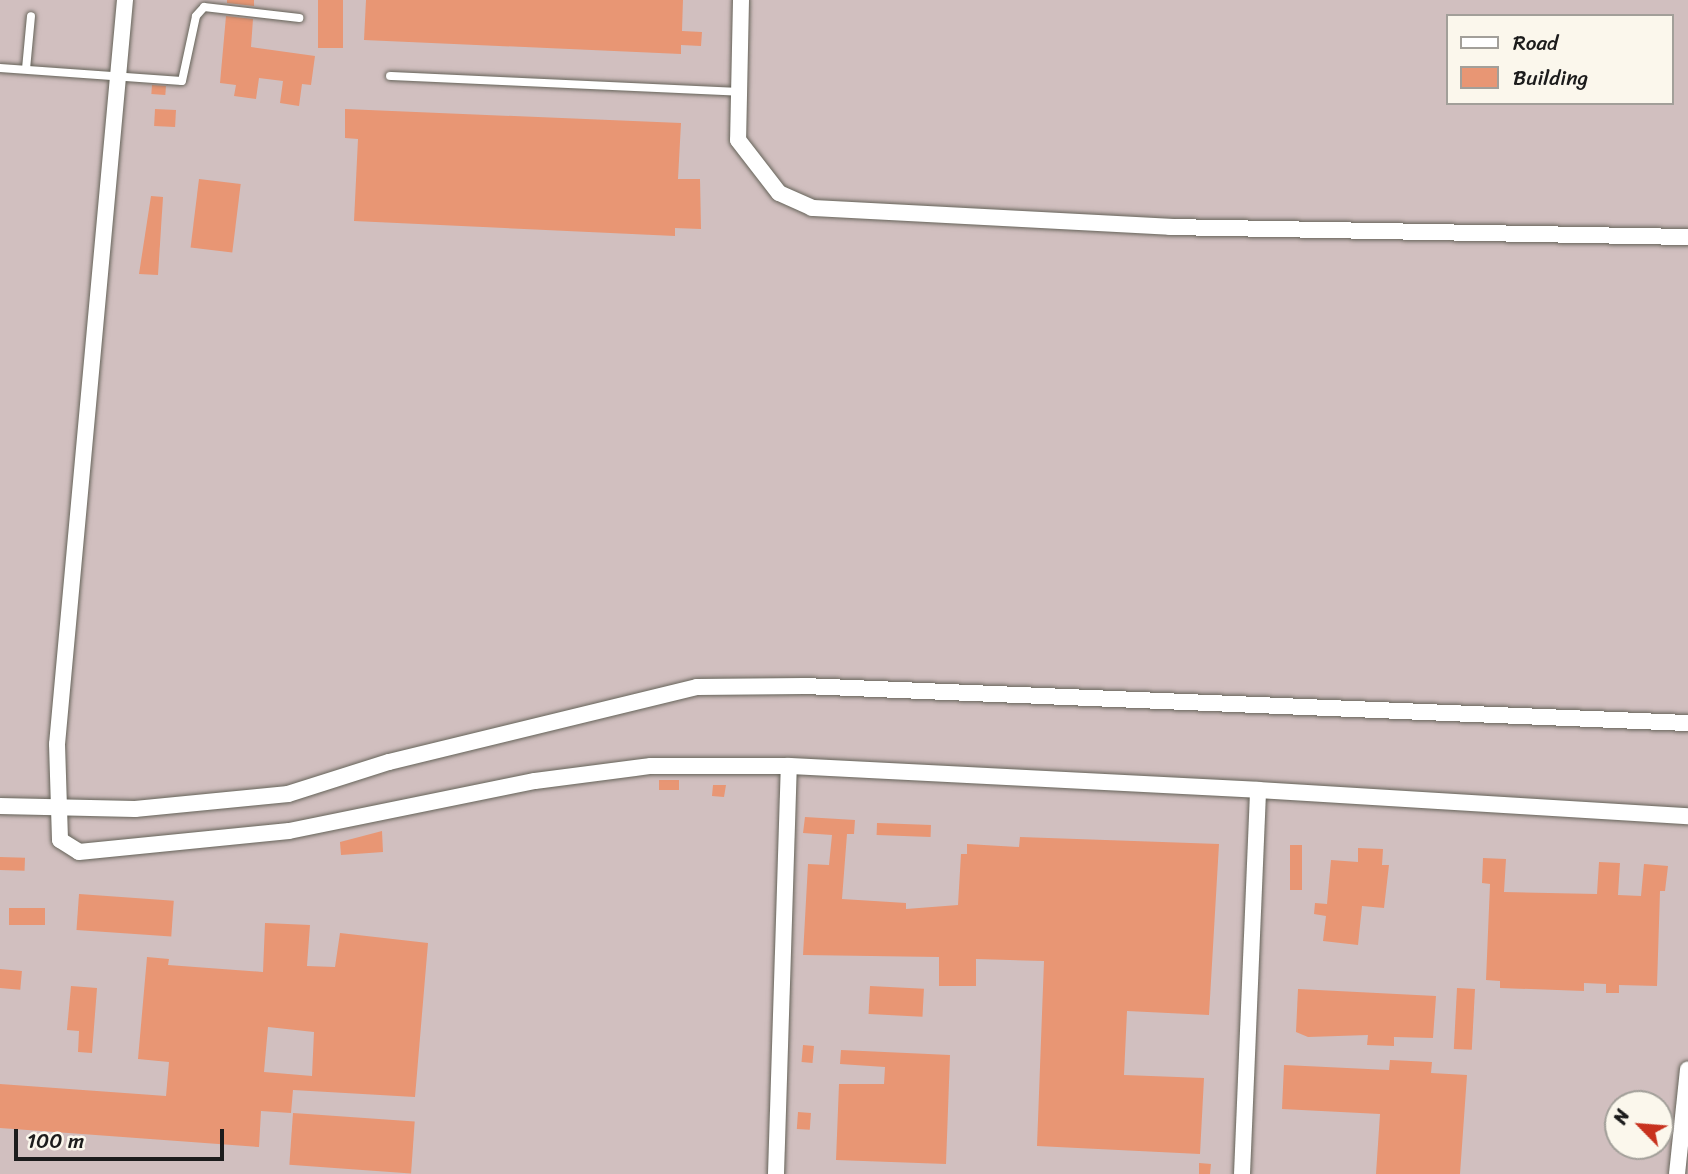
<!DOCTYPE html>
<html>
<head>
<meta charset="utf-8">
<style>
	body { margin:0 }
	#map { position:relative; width:1688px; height:1174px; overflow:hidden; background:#ece6c9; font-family:Sriracha,sans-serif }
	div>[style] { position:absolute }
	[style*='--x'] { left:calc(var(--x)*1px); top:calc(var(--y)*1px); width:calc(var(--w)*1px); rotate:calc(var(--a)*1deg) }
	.industrial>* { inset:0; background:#d1bfbf }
	.building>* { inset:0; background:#e89674; transform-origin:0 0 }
	.roads { filter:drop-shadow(0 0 2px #656359) drop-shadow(0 0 2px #656359) }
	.service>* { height:8px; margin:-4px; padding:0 4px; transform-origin:4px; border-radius:4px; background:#fff }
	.minor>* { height:16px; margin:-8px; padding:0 8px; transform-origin:8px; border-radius:8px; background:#fff }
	span { translate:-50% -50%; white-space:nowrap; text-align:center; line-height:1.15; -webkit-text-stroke:6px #fbf7ec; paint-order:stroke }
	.legend { position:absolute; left:1446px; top:14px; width:228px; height:91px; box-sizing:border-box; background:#fbf7ec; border:2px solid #a29f99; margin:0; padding:9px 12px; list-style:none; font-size:21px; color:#1c1c1c }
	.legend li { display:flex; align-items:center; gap:14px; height:35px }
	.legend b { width:35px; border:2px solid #a29f99 }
	.north { position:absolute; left:1604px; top:1090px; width:70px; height:70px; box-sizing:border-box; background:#fbf7ec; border:2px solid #a29f99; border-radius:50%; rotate:295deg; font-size:19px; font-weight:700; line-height:28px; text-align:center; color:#1c1c1c }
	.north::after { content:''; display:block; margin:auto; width:24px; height:32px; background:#c8321e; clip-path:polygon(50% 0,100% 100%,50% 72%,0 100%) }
	.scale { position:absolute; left:14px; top:1129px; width:210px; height:32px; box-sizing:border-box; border:4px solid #1c1c1c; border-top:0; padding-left:9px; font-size:21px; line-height:24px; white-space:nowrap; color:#1c1c1c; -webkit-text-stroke:5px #fbf7ec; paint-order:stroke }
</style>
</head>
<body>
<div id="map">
	<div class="industrial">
		<div style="clip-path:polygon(evenodd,0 0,1688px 0,1688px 1174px,0 1174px,0 0,1448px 16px,1672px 16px,1672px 103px,1448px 103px,1448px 16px,0 0,1618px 1104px,1660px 1104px,1660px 1146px,1618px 1146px,1618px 1104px)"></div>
	</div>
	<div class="building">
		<div style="clip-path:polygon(227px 0,254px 0,254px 6px,227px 3px)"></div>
		<div style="left:318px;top:0;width:25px;height:48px"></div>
		<div style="clip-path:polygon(366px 0,683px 0,682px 31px,702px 32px,701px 46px,681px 45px,681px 54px,364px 40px)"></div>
		<div style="clip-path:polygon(226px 16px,253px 19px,251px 47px,315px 56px,311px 85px,302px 84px,299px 106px,280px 103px,283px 81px,259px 78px,256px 99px,234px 96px,236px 85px,220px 83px)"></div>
		<div style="left:152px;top:85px;width:14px;height:9px;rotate:4deg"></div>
		<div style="left:155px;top:109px;width:21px;height:17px;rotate:3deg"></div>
		<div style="clip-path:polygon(345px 109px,681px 123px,678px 179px,700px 179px,701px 229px,675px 228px,675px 236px,354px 221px,358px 139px,345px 138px)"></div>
		<div style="left:199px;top:179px;width:42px;height:69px;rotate:7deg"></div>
		<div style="clip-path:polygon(151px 196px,163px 197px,158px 275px,139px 274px)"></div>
		<div style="left:659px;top:780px;width:20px;height:10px"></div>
		<div style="clip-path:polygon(713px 785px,726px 785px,724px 797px,712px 796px)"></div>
		<div style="clip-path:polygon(805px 817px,855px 820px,854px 834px,847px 834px,842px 899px,906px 903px,906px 909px,958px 905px,961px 854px,967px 854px,967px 844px,1019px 847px,1020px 837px,1219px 844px,1209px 1015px,1127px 1011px,1124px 1075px,1204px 1078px,1200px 1154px,1037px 1146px,1044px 961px,976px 959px,976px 986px,939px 986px,939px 957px,803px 955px,808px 864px,829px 865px,832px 835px,803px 833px)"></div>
		<div style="left:877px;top:823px;width:54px;height:12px;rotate:2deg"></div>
		<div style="clip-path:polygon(382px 831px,383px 852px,341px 855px,340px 842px)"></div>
		<div style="left:1290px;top:845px;width:12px;height:45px"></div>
		<div style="clip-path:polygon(1358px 848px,1383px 849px,1382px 865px,1389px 865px,1384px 908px,1362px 906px,1358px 945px,1323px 941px,1326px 916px,1314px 914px,1315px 903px,1327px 904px,1331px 860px,1358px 862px)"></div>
		<div style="left:0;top:857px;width:25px;height:13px;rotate:2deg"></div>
		<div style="clip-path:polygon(1483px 858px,1506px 859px,1504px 892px,1597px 894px,1599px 862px,1620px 863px,1618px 895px,1641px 896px,1644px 864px,1668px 866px,1665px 891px,1660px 891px,1657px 986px,1619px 985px,1619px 993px,1606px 993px,1606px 984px,1584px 983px,1584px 991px,1500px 988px,1500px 981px,1486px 980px,1490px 884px,1482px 883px)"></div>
		<div style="left:79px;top:894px;width:95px;height:36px;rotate:4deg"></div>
		<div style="left:9px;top:908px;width:36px;height:17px"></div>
		<div style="clip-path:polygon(evenodd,265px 923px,310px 925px,307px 966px,335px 967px,340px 933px,428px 943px,415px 1097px,293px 1090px,291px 1113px,261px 1111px,259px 1147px,0 1128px,0 1084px,166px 1096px,169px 1062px,138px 1059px,147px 957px,169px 959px,168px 965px,263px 972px,265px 923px,268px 1027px,314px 1032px,312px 1076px,264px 1072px,268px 1027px)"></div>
		<div style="left:0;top:969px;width:22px;height:19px;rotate:5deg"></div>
		<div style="clip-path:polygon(71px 986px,97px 988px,92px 1053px,78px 1052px,79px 1031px,67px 1030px)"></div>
		<div style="left:870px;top:986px;width:54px;height:28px;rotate:3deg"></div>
		<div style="left:1457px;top:988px;width:18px;height:61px;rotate:3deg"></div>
		<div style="clip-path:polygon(1298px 989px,1436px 996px,1433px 1038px,1394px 1037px,1394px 1046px,1367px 1045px,1368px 1035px,1308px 1037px,1296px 1032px)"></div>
		<div style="left:803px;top:1045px;width:11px;height:17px;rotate:5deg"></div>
		<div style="clip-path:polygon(841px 1050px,950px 1055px,946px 1164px,836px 1160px,839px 1084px,884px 1084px,885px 1067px,840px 1064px)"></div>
		<div style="clip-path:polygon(1390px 1060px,1432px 1062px,1431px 1073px,1467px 1075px,1460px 1174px,1376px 1174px,1380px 1114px,1282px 1109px,1284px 1065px,1389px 1070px)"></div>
		<div style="left:798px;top:1112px;width:13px;height:17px;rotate:4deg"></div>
		<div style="left:293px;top:1113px;width:122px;height:52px;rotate:4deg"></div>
		<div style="clip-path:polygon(1199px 1163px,1211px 1164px,1210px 1174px,1199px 1174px)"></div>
	</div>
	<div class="roads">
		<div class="service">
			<div style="--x:0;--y:68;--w:182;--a:4.1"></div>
			<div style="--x:182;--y:81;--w:66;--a:-77.8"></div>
			<div style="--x:196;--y:16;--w:12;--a:-48"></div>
			<div style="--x:204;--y:7;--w:96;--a:6.6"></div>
			<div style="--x:26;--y:69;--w:53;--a:-84.6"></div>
			<div style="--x:390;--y:76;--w:346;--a:2.6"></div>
		</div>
		<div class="minor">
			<div style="--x:125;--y:0;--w:747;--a:95.22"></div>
			<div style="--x:57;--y:744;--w:96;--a:88.2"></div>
			<div style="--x:60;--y:840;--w:22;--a:32"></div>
			<div style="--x:79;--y:852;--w:211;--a:-5.7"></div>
			<div style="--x:289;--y:831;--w:251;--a:-11.5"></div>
			<div style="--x:535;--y:781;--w:117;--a:-7.4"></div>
			<div style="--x:651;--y:766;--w:138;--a:0"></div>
			<div style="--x:789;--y:766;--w:470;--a:2.9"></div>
			<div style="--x:741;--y:0;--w:140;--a:91.2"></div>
			<div style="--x:738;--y:140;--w:67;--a:52.3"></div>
			<div style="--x:779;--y:193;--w:36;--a:24"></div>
			<div style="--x:812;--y:208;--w:359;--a:3"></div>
			<div style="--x:1170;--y:227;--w:518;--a:1.11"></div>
			<div style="--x:0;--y:806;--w:135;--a:1.3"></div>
			<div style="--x:135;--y:809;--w:154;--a:-5.6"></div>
			<div style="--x:288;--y:794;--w:106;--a:-17.6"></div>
			<div style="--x:389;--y:762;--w:317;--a:-13.7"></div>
			<div style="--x:697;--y:687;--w:107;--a:-0.5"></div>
			<div style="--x:804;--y:686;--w:885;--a:2.4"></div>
			<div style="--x:776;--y:1174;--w:408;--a:-88.2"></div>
			<div style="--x:1242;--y:1174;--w:384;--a:-87.6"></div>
			<div style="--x:1258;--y:790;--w:431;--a:3.5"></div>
			<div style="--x:1677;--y:1174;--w:105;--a:-84"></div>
		</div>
	</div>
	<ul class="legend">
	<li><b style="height:9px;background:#fff"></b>Road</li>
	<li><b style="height:19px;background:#e89674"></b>Building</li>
	</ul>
	<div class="north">N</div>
	<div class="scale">100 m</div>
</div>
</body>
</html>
